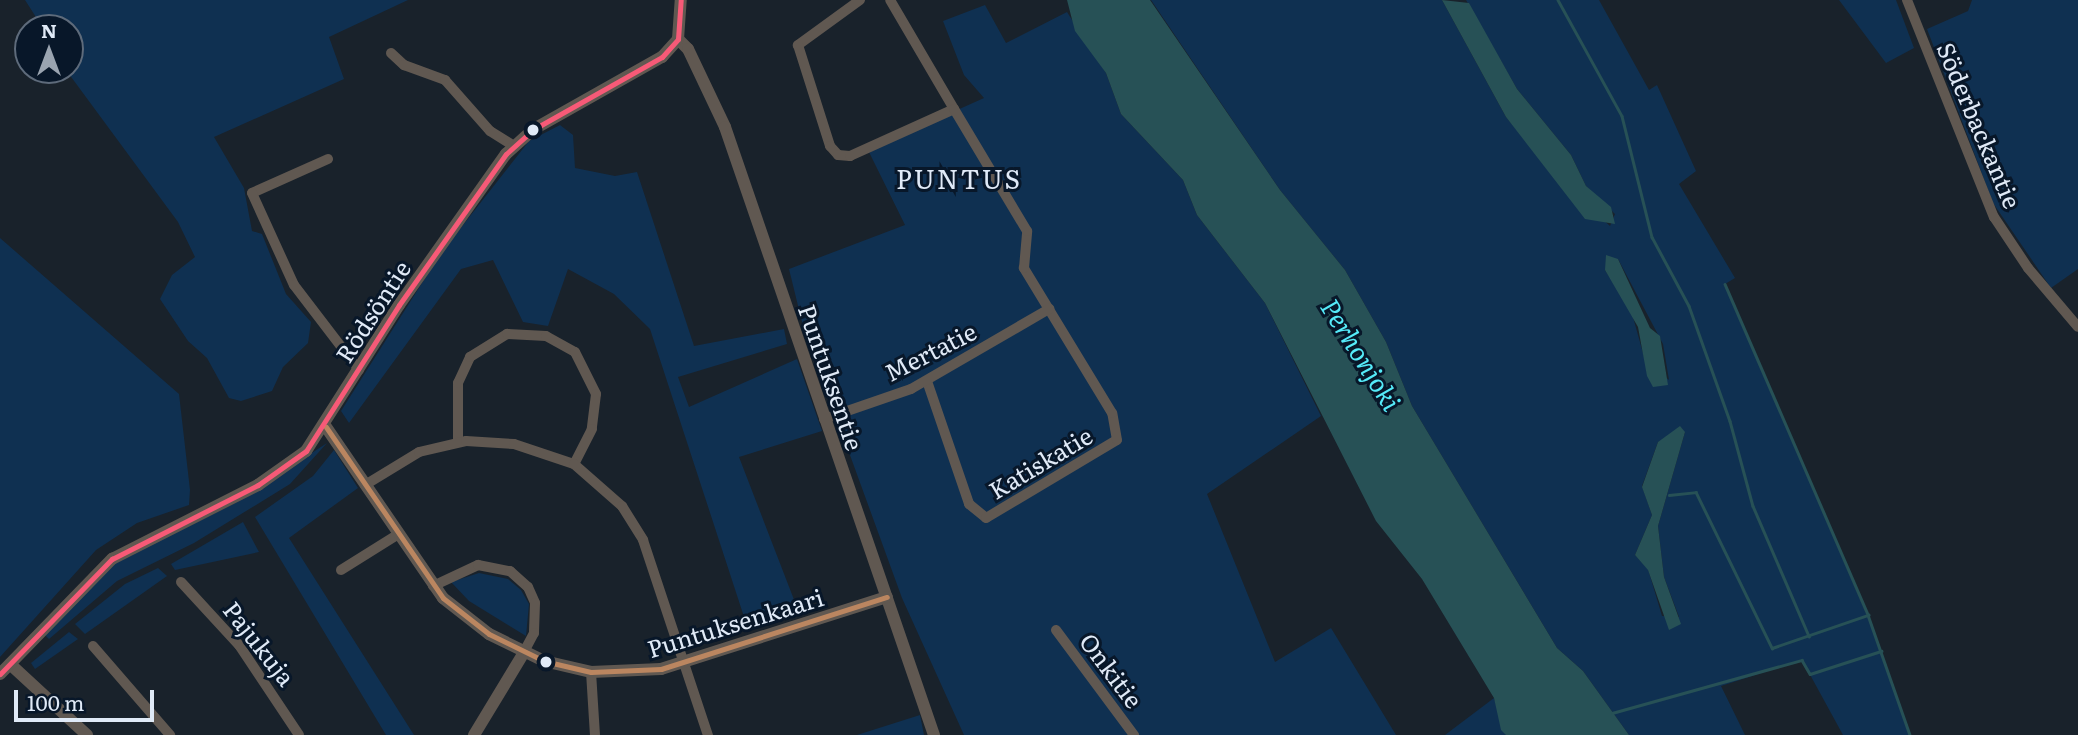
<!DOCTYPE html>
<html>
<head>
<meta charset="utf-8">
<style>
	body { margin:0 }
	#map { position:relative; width:2078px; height:735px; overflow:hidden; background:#19222b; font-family:Literata,serif }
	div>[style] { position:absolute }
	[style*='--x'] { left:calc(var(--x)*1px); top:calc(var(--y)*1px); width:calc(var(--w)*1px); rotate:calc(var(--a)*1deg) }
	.green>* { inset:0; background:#0f3051 }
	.water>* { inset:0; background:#275156 }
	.stream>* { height:2.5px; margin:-1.25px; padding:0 1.25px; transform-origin:1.25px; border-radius:1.25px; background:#275156 }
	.minor>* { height:10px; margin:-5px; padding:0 5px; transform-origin:5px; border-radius:5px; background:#605851 }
	.tertiary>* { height:12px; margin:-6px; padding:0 6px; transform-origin:6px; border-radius:6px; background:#605851 }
	.bus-1>* { height:5px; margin:-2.5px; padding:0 2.5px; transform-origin:2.5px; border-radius:2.5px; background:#bb8660 }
	.bus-2>* { height:5px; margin:-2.5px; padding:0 2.5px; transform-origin:2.5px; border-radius:2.5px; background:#f75a77 }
	.dots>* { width:19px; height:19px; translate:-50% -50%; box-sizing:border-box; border:4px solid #081729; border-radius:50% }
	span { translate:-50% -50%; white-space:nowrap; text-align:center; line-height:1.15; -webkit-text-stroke:6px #081729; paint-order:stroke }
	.street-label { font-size:24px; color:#e0eaf7 }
	.neighbourhood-label { font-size:26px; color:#e0eaf7; letter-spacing:2px }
	.water-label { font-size:26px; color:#55eaf8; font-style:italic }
	.north { position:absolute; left:14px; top:14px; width:70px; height:70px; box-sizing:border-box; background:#081729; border:2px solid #5e6b7b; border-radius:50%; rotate:0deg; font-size:19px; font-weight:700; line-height:28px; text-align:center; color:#e0eaf7 }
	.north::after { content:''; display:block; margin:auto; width:24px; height:32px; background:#9aa4b0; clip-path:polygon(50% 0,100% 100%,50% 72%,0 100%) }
	.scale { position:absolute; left:14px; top:690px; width:140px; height:32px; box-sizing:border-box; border:4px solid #e0eaf7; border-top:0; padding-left:9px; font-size:21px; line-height:24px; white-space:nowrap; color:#e0eaf7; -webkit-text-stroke:5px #081729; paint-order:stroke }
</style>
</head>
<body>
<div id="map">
	<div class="green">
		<div style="clip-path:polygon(25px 0,408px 0,329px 37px,344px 79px,214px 137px,244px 188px,252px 231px,262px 234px,286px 294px,311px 322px,308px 343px,283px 367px,272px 391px,241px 401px,229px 398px,207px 358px,188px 341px,160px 299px,172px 275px,195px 257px,178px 222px,66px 70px,70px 28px,43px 28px)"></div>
		<div style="clip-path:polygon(evenodd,1151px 0,1442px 0,1506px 117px,1559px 180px,1610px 226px,1615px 214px,1586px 186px,1571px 155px,1517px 89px,1466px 0,1599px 0,1649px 90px,1657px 85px,1696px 171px,1679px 184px,1735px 278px,1725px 284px,1875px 634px,1910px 735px,1843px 735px,1802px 660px,1721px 686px,1745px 735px,1629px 735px,1583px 671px,1557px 648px,1412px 406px,1386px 342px,1345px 270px,1280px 190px,1151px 0,1618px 259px,1663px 344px,1669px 380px,1645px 360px,1631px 310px,1605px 270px,1618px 259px,1151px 0,1685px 432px,1658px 526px,1664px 577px,1679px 617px,1662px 616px,1648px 569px,1635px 555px,1652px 515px,1642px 486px,1658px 442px,1685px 432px)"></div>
		<div style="clip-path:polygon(1839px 0,1896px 0,1914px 48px,1886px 63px)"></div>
		<div style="clip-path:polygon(1972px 0,2078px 0,2078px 269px,2051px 288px,1993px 203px,1927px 29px,1968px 11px)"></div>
		<div style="clip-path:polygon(985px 5px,1006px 43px,1067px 12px,1106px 73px,1121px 114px,1183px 180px,1197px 215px,1265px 303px,1321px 416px,1207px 494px,1275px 662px,1331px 628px,1396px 735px,964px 735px,902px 598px,803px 326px,789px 269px,905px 225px,868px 150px,984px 98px,964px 75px,943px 21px)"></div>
		<div style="clip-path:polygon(560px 125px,573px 135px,575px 168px,615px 176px,637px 172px,694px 346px,784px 329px,787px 344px,678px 377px,689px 407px,797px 359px,822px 431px,739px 457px,798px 610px,747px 626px,650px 329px,614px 294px,568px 269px,548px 326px,523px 322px,493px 260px,461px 269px,349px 423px,341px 411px,441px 253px,529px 141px)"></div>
		<div style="clip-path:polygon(0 238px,179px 394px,190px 490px,189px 505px,137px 523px,96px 550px,0 657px)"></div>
		<div style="clip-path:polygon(327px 443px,290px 484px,194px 543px,117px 581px,49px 639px,44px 634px,117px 562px,237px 502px)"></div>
		<div style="clip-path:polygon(334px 450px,358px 488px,289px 538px,414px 735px,386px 735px,255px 517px,313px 476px)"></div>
		<div style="clip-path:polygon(243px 522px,259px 552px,175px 570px,171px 564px)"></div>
		<div style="clip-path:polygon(158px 568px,167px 576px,85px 634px,75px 624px,125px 584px)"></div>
		<div style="clip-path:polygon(479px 573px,508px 579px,521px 590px,529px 604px,526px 636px,469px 601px,451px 582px)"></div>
		<div style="clip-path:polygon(69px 632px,78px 639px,35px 669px,31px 663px)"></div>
		<div style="clip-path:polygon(1494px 698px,1506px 735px,1445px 735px)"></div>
		<div style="clip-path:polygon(920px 715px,924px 735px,857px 735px)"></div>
	</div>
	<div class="water">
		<div style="clip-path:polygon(1067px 0,1150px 0,1280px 190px,1345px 270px,1386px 342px,1412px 406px,1557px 648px,1583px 671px,1629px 735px,1506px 735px,1501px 730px,1494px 698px,1422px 579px,1376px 521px,1265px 303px,1197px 215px,1183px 180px,1121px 114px,1106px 73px,1075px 31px)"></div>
		<div style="clip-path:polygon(1442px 0,1469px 3px,1517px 89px,1571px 155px,1586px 186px,1611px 207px,1615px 224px,1585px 219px,1506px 117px)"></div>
		<div style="clip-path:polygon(1606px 255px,1618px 259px,1650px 328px,1660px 336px,1668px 385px,1653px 387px,1647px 376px,1638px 327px,1605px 270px)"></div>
		<div style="clip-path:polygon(1680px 426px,1685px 432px,1658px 526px,1664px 577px,1681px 624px,1669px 630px,1648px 570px,1635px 555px,1652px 515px,1642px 487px,1658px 442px)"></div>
	</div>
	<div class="stream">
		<div style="--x:1558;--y:0;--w:132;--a:61.1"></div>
		<div style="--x:1622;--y:116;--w:125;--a:76.1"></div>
		<div style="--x:1652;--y:237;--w:78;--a:61.8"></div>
		<div style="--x:1689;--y:306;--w:122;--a:70.4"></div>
		<div style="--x:1730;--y:421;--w:88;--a:74.9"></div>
		<div style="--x:1753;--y:506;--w:142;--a:66.7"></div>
		<div style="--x:1725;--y:284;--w:361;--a:66.6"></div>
		<div style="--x:1868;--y:615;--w:127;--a:70.7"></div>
		<div style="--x:1669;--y:495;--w:27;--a:-6"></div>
		<div style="--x:1696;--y:492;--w:174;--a:64"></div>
		<div style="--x:1772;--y:648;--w:102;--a:-19"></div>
		<div style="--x:1612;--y:713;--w:197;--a:-15.6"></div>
		<div style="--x:1802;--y:660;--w:16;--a:60"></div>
		<div style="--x:1810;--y:674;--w:75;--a:-17.9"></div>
	</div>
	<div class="minor">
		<div style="--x:860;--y:0;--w:77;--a:144"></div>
		<div style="--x:798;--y:45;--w:106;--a:72.4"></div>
		<div style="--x:830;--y:146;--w:12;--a:48"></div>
		<div style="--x:838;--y:155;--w:12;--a:5"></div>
		<div style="--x:850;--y:156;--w:114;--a:-24.3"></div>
		<div style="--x:954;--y:109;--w:126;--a:-120.4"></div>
		<div style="--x:1907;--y:0;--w:234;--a:68.2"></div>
		<div style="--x:1994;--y:217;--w:61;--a:56.3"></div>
		<div style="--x:2028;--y:268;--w:77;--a:49.7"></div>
		<div style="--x:391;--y:53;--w:18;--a:43"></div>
		<div style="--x:404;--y:65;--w:44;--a:20.1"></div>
		<div style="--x:445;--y:80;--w:68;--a:48.6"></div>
		<div style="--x:490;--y:131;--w:28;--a:32"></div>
		<div style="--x:328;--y:159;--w:83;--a:155.9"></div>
		<div style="--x:252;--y:193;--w:101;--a:65.5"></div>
		<div style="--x:294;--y:285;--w:107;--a:52.6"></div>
		<div style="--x:927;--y:381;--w:130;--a:71.1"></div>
		<div style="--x:969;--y:504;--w:22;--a:39"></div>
		<div style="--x:986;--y:518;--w:152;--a:-30.8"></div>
		<div style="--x:1117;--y:440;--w:27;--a:-100"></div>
		<div style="--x:1112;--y:413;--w:170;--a:-121.3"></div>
		<div style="--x:1024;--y:268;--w:37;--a:-85"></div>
		<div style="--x:1027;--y:231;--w:142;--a:-120.9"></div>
		<div style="--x:824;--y:419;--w:92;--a:-19"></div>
		<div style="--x:911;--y:389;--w:160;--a:-30.1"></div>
		<div style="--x:458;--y:442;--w:59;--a:-90"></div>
		<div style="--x:458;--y:383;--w:29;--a:-65"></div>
		<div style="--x:470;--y:357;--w:44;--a:-31.9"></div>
		<div style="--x:507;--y:334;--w:39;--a:3"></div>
		<div style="--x:546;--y:336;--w:33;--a:29"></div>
		<div style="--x:575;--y:352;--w:47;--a:63.4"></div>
		<div style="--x:596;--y:394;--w:35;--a:97"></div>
		<div style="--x:592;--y:429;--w:39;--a:117"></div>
		<div style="--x:365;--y:485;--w:63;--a:-31.4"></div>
		<div style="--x:419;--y:452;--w:48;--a:-13.2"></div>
		<div style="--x:466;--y:441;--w:48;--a:3.6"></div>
		<div style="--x:514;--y:444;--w:63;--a:18.4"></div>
		<div style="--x:574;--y:464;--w:64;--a:41.2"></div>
		<div style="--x:622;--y:506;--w:40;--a:58"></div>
		<div style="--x:643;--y:540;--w:206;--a:71.6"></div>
		<div style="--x:341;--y:570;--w:66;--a:-32"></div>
		<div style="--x:181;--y:582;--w:86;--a:47.4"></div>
		<div style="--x:239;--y:645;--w:108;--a:56.3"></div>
		<div style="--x:433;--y:586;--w:50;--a:-25"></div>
		<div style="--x:478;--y:565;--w:33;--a:11"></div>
		<div style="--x:510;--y:571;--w:24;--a:42"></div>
		<div style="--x:528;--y:587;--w:17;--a:66"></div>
		<div style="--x:535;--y:603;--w:30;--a:92"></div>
		<div style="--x:534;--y:633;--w:24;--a:118"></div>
		<div style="--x:1056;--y:630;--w:131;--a:53.4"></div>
		<div style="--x:93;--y:646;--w:118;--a:49.1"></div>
		<div style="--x:591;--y:672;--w:63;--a:86.4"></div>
	</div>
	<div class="tertiary">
		<div style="--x:678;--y:39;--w:14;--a:45"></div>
		<div style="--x:688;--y:49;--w:86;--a:64.6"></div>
		<div style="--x:725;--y:127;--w:643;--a:71.03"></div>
		<div style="--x:326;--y:427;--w:207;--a:55.6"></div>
		<div style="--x:443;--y:598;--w:58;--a:38"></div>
		<div style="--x:489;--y:634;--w:61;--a:26.1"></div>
		<div style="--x:544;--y:661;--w:48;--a:13.2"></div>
		<div style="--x:591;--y:672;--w:70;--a:-2.5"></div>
		<div style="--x:661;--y:669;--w:237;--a:-17.7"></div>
		<div style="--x:10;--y:664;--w:105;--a:42.7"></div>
		<div style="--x:0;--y:674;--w:161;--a:-45.8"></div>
		<div style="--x:112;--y:559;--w:164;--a:-26.9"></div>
		<div style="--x:258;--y:485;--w:59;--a:-35.3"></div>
		<div style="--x:306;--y:451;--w:173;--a:-57.5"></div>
		<div style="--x:399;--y:305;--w:185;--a:-54.7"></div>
		<div style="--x:506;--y:154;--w:38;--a:-42"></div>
		<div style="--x:534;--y:129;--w:147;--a:-29.4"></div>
		<div style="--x:662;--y:57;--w:24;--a:-48"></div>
		<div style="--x:678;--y:39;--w:39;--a:-86"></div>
		<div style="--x:474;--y:735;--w:95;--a:-58.8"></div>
	</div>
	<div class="bus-1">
		<div style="--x:326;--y:427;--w:207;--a:55.6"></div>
		<div style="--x:443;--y:598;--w:58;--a:38"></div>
		<div style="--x:489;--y:634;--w:61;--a:26.1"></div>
		<div style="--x:544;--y:661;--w:48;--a:13.2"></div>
		<div style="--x:591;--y:672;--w:70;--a:-2.5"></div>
		<div style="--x:661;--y:669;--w:237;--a:-17.7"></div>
	</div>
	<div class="bus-2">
		<div style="--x:0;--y:674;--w:161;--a:-45.8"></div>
		<div style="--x:112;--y:559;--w:164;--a:-26.9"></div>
		<div style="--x:258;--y:485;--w:59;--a:-35.3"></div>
		<div style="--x:306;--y:451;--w:173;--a:-57.5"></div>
		<div style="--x:399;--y:305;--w:185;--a:-54.7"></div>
		<div style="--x:506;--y:154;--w:38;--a:-42"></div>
		<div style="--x:534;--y:129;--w:147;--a:-29.4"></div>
		<div style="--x:662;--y:57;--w:24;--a:-48"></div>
		<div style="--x:678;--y:39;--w:39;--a:-86"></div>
	</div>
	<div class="dots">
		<div style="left:533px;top:130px;background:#e0eaf7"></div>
		<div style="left:546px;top:662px;background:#e0eaf7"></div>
	</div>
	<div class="street-label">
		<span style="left:1980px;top:125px;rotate:67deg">Söderbackantie</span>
		<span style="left:372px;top:311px;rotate:-57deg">Rödsöntie</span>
		<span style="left:930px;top:351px;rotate:-27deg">Mertatie</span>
		<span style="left:832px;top:377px;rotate:71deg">Puntuksentie</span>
		<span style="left:1040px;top:462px;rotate:-31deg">Katiskatie</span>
		<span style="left:735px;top:622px;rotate:-17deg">Puntuksenkaari</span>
		<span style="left:260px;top:643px;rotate:52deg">Pajukuja</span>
		<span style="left:1112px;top:670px;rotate:53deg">Onkitie</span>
	</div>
	<div class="neighbourhood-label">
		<span style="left:959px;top:178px">PUNTUS</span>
	</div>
	<div class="water-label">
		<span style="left:1362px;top:354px;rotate:58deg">Perhonjoki</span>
	</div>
	<div class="north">N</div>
	<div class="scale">100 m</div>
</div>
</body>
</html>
